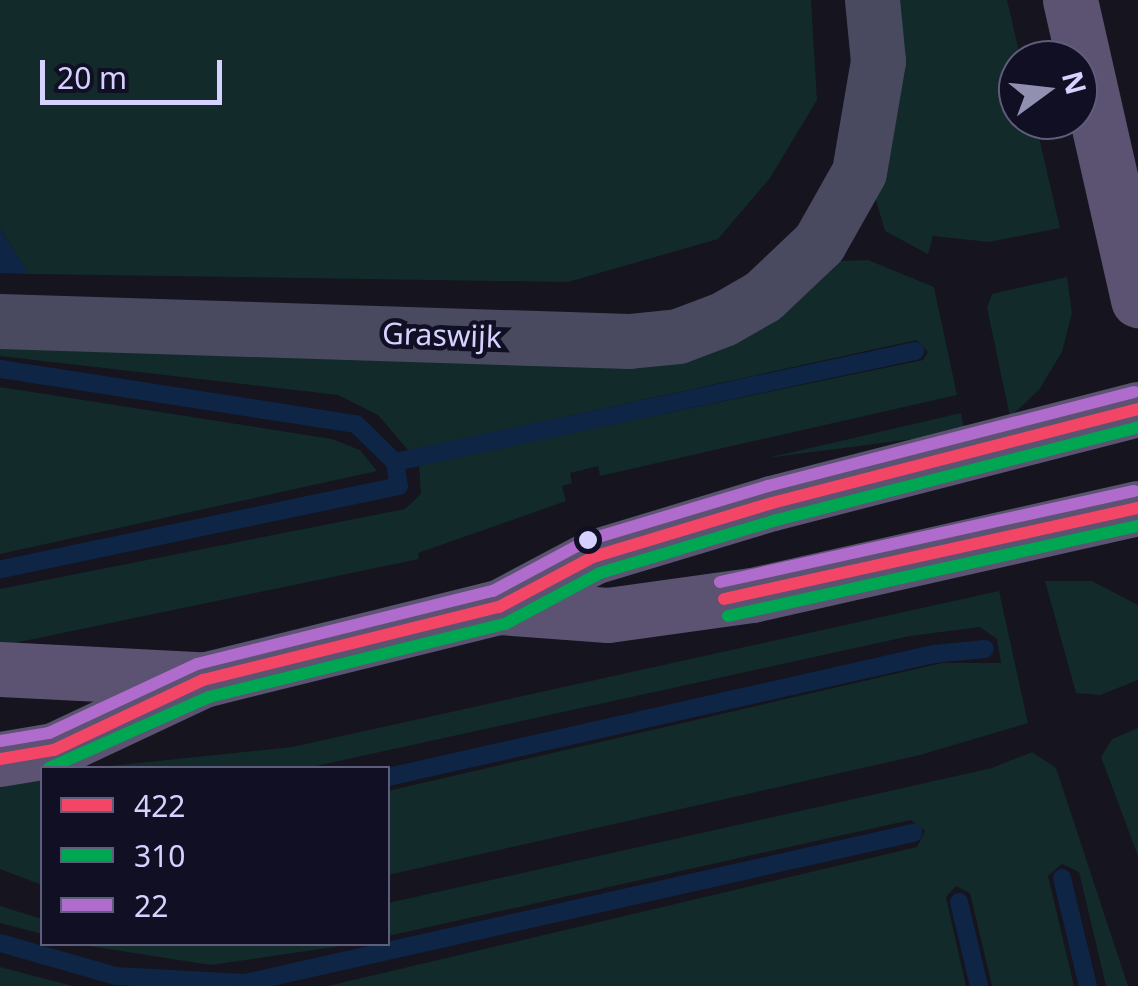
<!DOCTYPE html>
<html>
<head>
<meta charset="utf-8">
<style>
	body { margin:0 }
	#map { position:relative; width:1138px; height:986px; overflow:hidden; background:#15141f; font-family:"Noto Sans",sans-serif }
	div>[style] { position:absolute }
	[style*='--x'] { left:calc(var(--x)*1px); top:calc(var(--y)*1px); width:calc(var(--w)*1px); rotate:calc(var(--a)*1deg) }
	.green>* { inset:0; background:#122a29 }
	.water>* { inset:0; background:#0e2545 }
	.stream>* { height:18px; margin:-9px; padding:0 9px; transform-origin:9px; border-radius:9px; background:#0e2545 }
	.minor>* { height:55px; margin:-27.5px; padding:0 27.5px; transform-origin:27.5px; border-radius:27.5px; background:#494960 }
	.major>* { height:55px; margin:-27.5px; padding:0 27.5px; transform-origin:27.5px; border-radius:27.5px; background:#5c5271 }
	.bus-1>* { height:12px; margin:-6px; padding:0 6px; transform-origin:6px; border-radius:6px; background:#f34667 }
	.bus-2>* { height:12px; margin:-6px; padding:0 6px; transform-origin:6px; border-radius:6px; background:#00a651 }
	.bus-3>* { height:12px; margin:-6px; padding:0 6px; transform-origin:6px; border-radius:6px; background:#b06ccc }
	.dots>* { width:28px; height:28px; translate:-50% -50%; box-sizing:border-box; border:5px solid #110f24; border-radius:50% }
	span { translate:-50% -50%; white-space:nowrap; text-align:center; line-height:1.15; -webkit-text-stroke:9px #110f24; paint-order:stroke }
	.street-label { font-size:30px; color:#d5d2ff }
	.legend { position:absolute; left:40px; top:766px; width:350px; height:180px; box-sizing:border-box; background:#110f24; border:2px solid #5f5d7c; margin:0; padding:12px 18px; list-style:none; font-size:30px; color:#d5d2ff }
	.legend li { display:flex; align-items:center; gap:20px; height:50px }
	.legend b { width:50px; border:2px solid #5f5d7c }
	.north { position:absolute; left:998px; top:40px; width:100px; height:100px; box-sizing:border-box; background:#110f24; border:2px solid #5f5d7c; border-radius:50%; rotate:75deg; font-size:28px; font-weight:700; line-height:40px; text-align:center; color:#d5d2ff }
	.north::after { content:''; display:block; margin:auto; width:35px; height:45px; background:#9290b1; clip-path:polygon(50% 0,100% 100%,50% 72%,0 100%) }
	.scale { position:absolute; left:40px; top:60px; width:182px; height:45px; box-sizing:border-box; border:5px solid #d5d2ff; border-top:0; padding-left:12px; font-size:30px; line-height:35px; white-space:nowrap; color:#d5d2ff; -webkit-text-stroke:8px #110f24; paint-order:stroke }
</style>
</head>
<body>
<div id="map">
	<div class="green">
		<div style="clip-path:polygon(0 0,811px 0,817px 100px,770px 178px,718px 239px,568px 282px,29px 274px,0 229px)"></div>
		<div style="clip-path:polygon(891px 0,1007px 0,1021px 60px,1018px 120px,1035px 120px,1060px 228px,989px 242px,933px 236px,928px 254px,885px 231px,875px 197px,900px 93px)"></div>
		<div style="clip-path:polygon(868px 260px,934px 287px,957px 395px,600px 476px,598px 466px,570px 473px,572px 483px,562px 486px,566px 501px,418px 553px,419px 559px,0 646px,0 589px,405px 509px,421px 494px,419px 465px,426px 463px,923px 360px,928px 352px,917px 340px,409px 451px,378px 415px,338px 395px,0 356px,0 336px,590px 363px,840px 261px)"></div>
		<div style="clip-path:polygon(1067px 277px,1072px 313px,1062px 352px,1039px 390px,1010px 417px,987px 308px,992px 294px)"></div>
		<div style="clip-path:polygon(0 387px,332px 439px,360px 450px,377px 471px,0 554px)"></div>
		<div style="clip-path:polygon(961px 413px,964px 429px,959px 433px,767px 458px)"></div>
		<div style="clip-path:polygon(1045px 581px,1092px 581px,1138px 605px,1138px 680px,1100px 695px,1076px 693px)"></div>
		<div style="clip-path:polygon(999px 591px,1028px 723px,920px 755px,388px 875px,388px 791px,942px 663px,1001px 663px,997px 639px,980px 627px,910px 636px,307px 768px,90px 768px,292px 747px)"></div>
		<div style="clip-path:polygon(1138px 728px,1138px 856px,1101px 757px,1112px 739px)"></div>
		<div style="clip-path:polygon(1032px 752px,1056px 768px,1128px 986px,1106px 986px,1079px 872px,1062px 864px,1048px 876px,1074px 986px,992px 986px,970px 893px,956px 886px,946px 897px,966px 986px,328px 986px,917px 847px,925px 831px,911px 820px,388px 936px,388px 903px,992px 768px)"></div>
		<div style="clip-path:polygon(42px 774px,42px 885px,0 869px,0 778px)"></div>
		<div style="clip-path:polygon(0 906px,42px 919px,42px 934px,0 923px)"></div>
		<div style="clip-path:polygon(76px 944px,355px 944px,211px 965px)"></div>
		<div style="clip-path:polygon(0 967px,73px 986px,0 986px)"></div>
	</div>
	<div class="water">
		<div style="clip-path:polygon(0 229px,29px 274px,0 273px)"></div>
	</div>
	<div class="stream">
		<div style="--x:0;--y:369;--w:360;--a:8.8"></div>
		<div style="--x:356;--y:424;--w:54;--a:44.3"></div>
		<div style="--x:395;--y:462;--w:24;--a:81"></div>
		<div style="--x:399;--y:486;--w:408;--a:168.2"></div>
		<div style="--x:395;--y:462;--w:532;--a:-12.05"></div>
		<div style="--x:388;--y:777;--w:560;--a:-12.7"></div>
		<div style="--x:934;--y:654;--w:51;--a:-5.6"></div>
		<div style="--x:1062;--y:878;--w:111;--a:76.5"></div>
		<div style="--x:959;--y:902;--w:86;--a:76.6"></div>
		<div style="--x:0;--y:943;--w:121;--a:15.9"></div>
		<div style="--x:116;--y:976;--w:129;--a:3.1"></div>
		<div style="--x:245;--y:983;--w:685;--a:-12.66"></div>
	</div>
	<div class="minor">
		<div style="--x:0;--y:321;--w:629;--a:1.82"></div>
		<div style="--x:629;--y:341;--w:49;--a:-5.8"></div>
		<div style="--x:678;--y:336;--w:48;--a:-20.7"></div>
		<div style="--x:723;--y:319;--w:46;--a:-29.9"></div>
		<div style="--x:763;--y:296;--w:77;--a:-43.4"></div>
		<div style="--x:819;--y:243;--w:81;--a:-60.6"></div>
		<div style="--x:859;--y:172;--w:113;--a:-80.3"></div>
		<div style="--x:878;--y:61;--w:61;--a:-95.6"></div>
	</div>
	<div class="major">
		<div style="--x:1070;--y:0;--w:308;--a:77.2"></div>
		<div style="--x:499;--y:607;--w:109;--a:4.2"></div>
		<div style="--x:608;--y:615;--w:145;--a:-7.9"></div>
		<div style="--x:752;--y:595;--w:396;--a:-12.7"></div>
		<div style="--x:0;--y:669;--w:200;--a:2.9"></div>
		<div style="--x:0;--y:759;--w:55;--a:-9.5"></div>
		<div style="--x:54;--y:750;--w:165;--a:-25.2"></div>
		<div style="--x:203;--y:680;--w:305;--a:-13.9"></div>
		<div style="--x:499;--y:607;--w:106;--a:-28"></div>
		<div style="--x:593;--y:557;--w:187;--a:-16.8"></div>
		<div style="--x:772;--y:503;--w:378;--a:-14.4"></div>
	</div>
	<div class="bus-1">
		<div style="--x:724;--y:599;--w:424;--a:-12.4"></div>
		<div style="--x:0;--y:759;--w:55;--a:-9.5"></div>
		<div style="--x:54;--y:750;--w:165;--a:-25.2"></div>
		<div style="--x:203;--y:680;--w:305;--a:-13.9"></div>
		<div style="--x:499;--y:607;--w:106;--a:-28"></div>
		<div style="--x:593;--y:557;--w:187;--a:-16.8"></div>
		<div style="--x:772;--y:503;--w:378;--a:-14.4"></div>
	</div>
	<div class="bus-2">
		<div style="--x:728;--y:616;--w:420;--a:-12.4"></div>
		<div style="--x:49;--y:768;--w:175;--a:-23.9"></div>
		<div style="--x:209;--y:697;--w:305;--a:-13.9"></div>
		<div style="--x:505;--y:624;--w:108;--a:-28.2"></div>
		<div style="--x:600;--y:573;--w:185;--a:-16.7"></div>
		<div style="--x:777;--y:520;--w:373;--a:-14.4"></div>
	</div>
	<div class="bus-3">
		<div style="--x:720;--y:582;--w:424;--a:-12.4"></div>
		<div style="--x:0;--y:741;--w:50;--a:-9.3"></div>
		<div style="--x:49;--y:733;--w:163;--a:-25"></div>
		<div style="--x:197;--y:664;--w:305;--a:-13.9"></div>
		<div style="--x:493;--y:591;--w:108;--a:-28.2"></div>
		<div style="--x:588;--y:540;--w:188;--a:-16.7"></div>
		<div style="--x:768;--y:486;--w:378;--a:-14.4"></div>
	</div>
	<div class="dots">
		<div style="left:588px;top:540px;background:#d5d2ff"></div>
	</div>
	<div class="street-label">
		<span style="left:442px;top:335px;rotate:2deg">Graswijk</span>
	</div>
	<ul class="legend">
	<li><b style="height:12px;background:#f34667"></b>422</li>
	<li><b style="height:12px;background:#00a651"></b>310</li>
	<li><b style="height:12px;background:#b06ccc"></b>22</li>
	</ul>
	<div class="north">N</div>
	<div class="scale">20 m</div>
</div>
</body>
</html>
